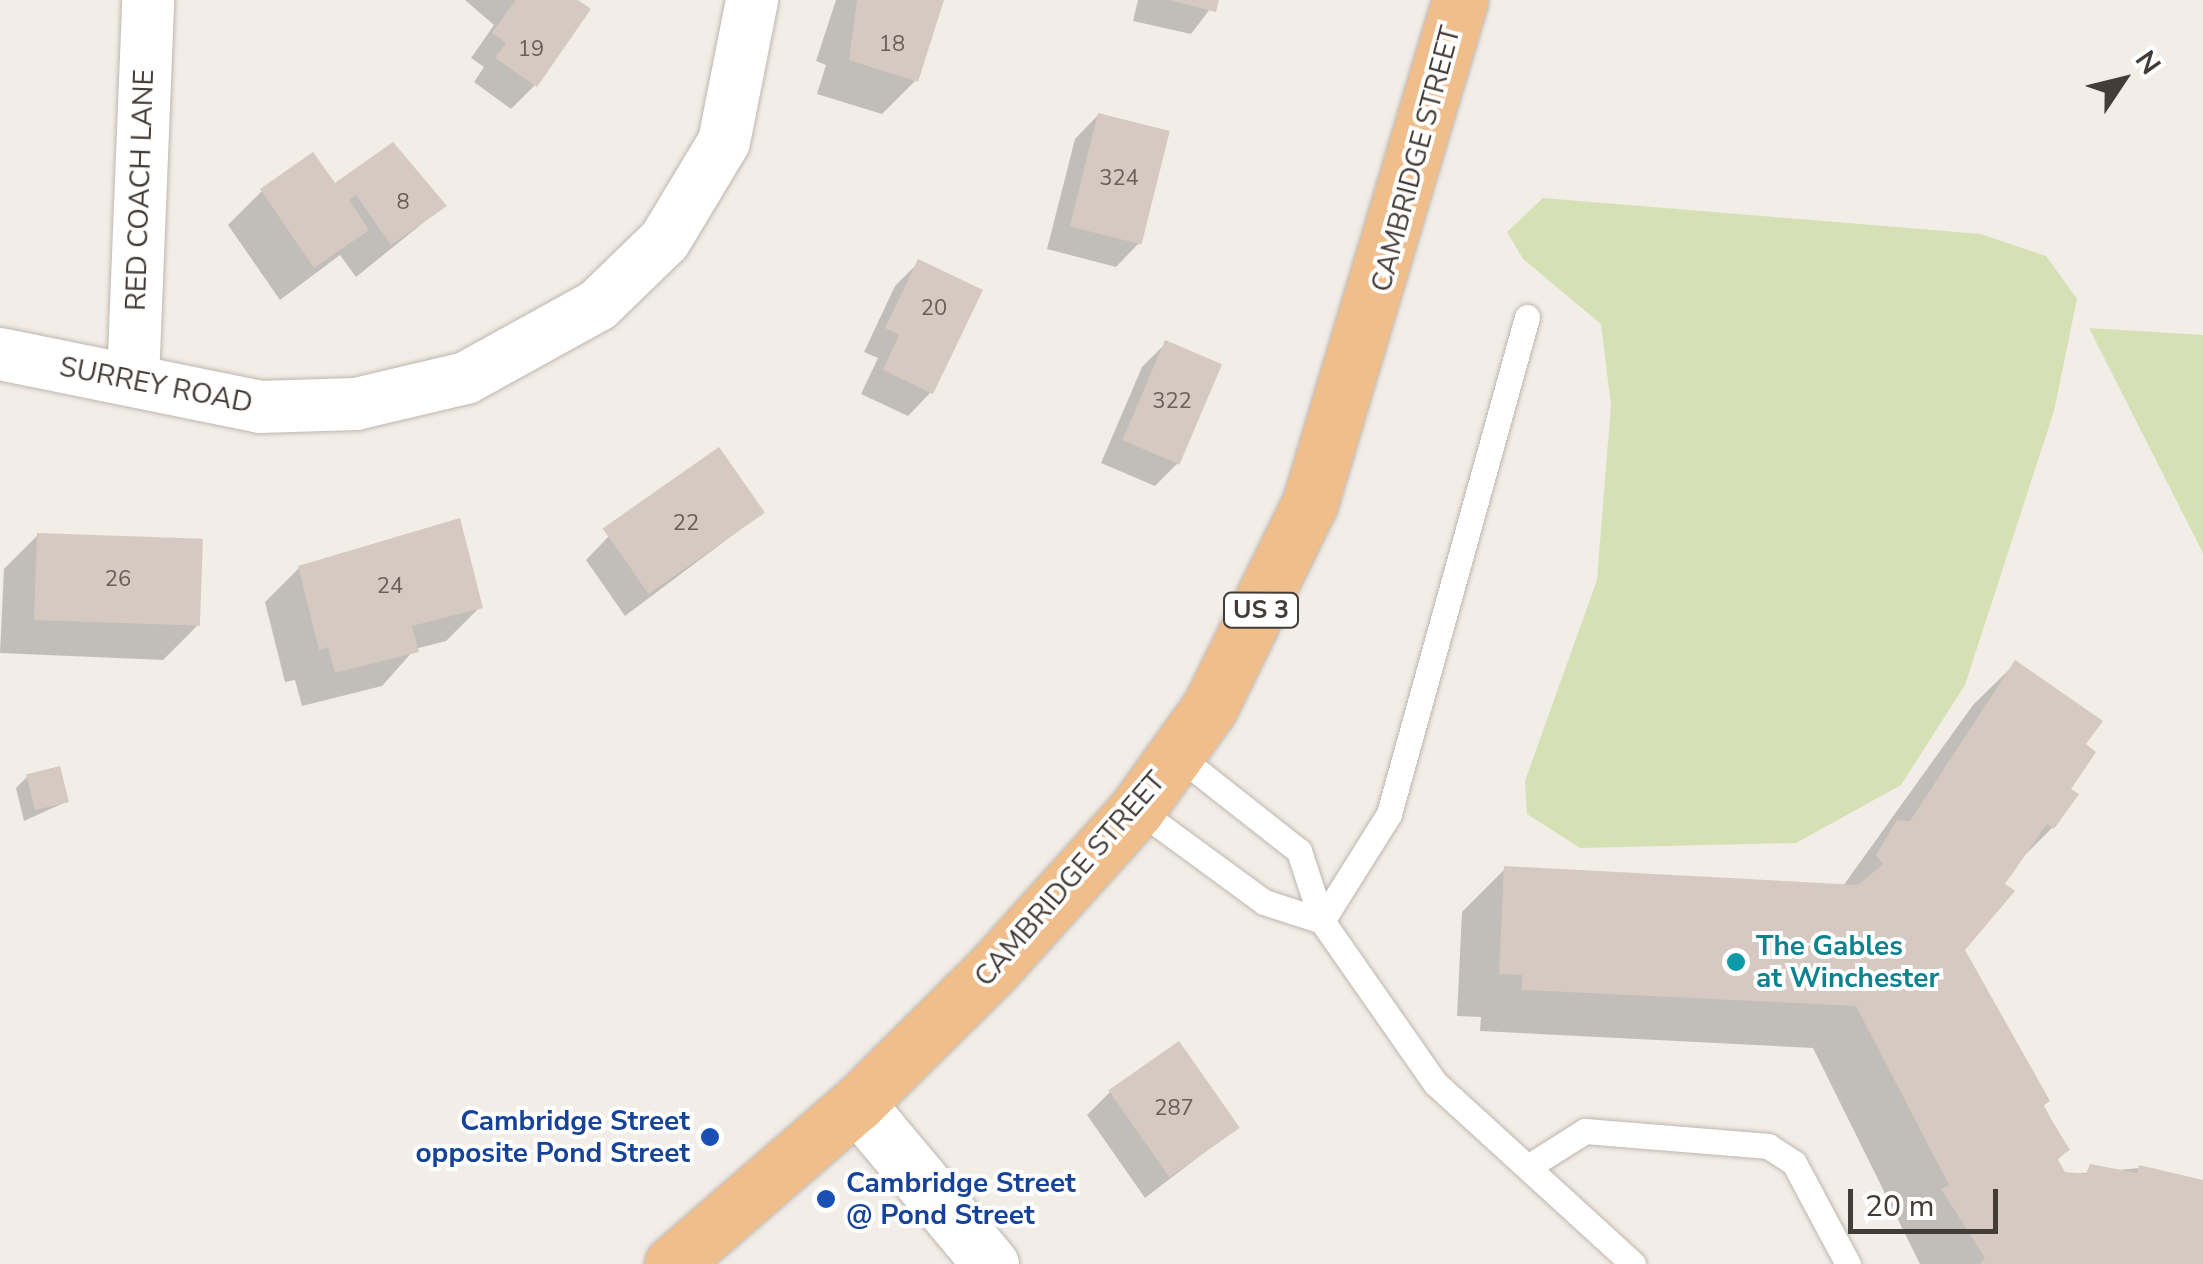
<!DOCTYPE html>
<html>
<head>
<meta charset="utf-8">
<style>
	body { margin:0 }
	#map { position:relative; width:2203px; height:1264px; overflow:hidden; background:#f2ede7; font-family:"Nunito Sans",sans-serif }
	div>[style] { position:absolute }
	[style*='--x'] { left:calc(var(--x)*1px); top:calc(var(--y)*1px); width:calc(var(--w)*1px); rotate:calc(var(--a)*1deg) }
	.green>* { inset:0; background:#d5e1b4 }
	.shadow>* { inset:0; background:#0003 }
	.building>* { inset:0; background:#d5c9c1; transform-origin:0 0 }
	.roads { filter:drop-shadow(0 0 2px #bfb6ae) drop-shadow(0 0 2px #bfb6ae) }
	.service>* { height:25px; margin:-12.5px; padding:0 12.5px; transform-origin:12.5px; border-radius:12.5px; background:#fff }
	.minor>* { height:52px; margin:-26px; padding:0 26px; transform-origin:26px; border-radius:26px; background:#fff }
	.tertiary>* { height:55px; margin:-27.5px; padding:0 27.5px; transform-origin:27.5px; border-radius:27.5px; background:#fff }
	.trunk>* { height:55px; margin:-27.5px; padding:0 27.5px; transform-origin:27.5px; border-radius:27.5px; background:#f0be8a }
	.dots>* { width:28px; height:28px; translate:-50% -50%; box-sizing:border-box; border:5px solid #fff; border-radius:50% }
	span { translate:-50% -50%; white-space:nowrap; text-align:center; line-height:1.15; -webkit-text-stroke:8px #fff; paint-order:stroke }
	.number-label { font-size:22px; color:#685f5a }
	.number-label span { -webkit-text-stroke-width:0 }
	.shield-label span { padding:2px 8px; background:#fff; border:2px solid; border-radius:8px; -webkit-text-stroke-width:0 }
	.shield-label { font-size:25px; color:#443c37; font-weight:700 }
	.street-label { font-size:28px; color:#443c37 }
	.culture-label { font-size:28px; color:#0d838f; font-weight:700 }
	.left { translate:0 -50%; text-align:left }
	.transit-label { font-size:28px; color:#164399; font-weight:700 }
	.right { translate:-100% -50%; text-align:right }
	.north { position:absolute; left:2073px; top:30px; width:100px; height:100px; -webkit-text-stroke:8px #fff; paint-order:stroke; rotate:55deg; font-size:28px; font-weight:700; line-height:40px; text-align:center; color:#443c37 }
	.north::after { content:''; display:block; margin:auto; width:35px; height:45px; background:#443c37; clip-path:polygon(50% 0,100% 100%,50% 72%,0 100%) }
	.scale { position:absolute; left:1848px; top:1189px; width:150px; height:45px; box-sizing:border-box; border:5px solid #443c37; border-top:0; padding-left:12px; font-size:30px; line-height:35px; white-space:nowrap; color:#443c37; -webkit-text-stroke:8px #fff; paint-order:stroke }
</style>
</head>
<body>
<div id="map">
	<div class="green">
		<div style="clip-path:polygon(1543px 198px,1981px 234px,2046px 256px,2077px 299px,2054px 411px,1965px 685px,1901px 785px,1796px 843px,1580px 848px,1527px 814px,1525px 781px,1597px 580px,1611px 405px,1601px 324px,1523px 259px,1507px 232px)"></div>
		<div style="clip-path:polygon(2089px 328px,2203px 335px,2203px 553px)"></div>
	</div>
	<div class="shadow">
		<div style="clip-path:polygon(465px 0,574px 0,535px 85px,511px 109px,474px 82px,484px 67px,471px 58px,494px 25px)"></div>
		<div style="clip-path:polygon(836px 0,942px 0,916px 80px,882px 114px,817px 94px,826px 65px,816px 61px)"></div>
		<div style="clip-path:polygon(1138px 0,1217px 0,1191px 34px,1133px 21px)"></div>
		<div style="clip-path:polygon(1098px 115px,1139px 243px,1116px 267px,1047px 249px,1075px 139px)"></div>
		<div style="clip-path:polygon(334px 186px,444px 206px,356px 277px,340px 255px,280px 300px,228px 225px,262px 191px)"></div>
		<div style="clip-path:polygon(919px 262px,931px 392px,908px 416px,861px 394px,878px 358px,864px 352px,895px 286px)"></div>
		<div style="clip-path:polygon(1166px 343px,1178px 463px,1155px 486px,1101px 463px,1142px 367px)"></div>
		<div style="clip-path:polygon(762px 513px,625px 616px,586px 560px,609px 536px)"></div>
		<div style="clip-path:polygon(38px 535px,197px 626px,163px 660px,0 653px,4px 569px)"></div>
		<div style="clip-path:polygon(299px 568px,480px 607px,446px 641px,415px 649px,382px 686px,302px 706px,295px 680px,285px 682px,265px 602px)"></div>
		<div style="clip-path:polygon(2016px 663px,2082px 745px,2052px 828px,2015px 865px,1962px 950px,2067px 1150px,2056px 1161px,2063px 1175px,2140px 1168px,2203px 1183px,2203px 1264px,1920px 1264px,1813px 1048px,1480px 1031px,1481px 1017px,1457px 1016px,1462px 912px,1505px 869px,1843px 886px,1973px 705px)"></div>
		<div style="clip-path:polygon(27px 777px,66px 802px,24px 821px,16px 788px)"></div>
		<div style="clip-path:polygon(1110px 1092px,1236px 1128px,1145px 1198px,1087px 1115px)"></div>
	</div>
	<div class="building">
		<div style="clip-path:polygon(516px 0,578px 0,591px 9px,537px 87px,495px 58px,506px 43px,492px 33px)"></div>
		<div style="clip-path:polygon(857px 0,944px 0,918px 82px,849px 60px)"></div>
		<div style="clip-path:polygon(1169px 0,1219px 0,1216px 12px)"></div>
		<div style="left:1098px;top:113px;width:74px;height:117px;rotate:14deg"></div>
		<div style="clip-path:polygon(393px 142px,447px 206px,391px 245px,356px 195px,349px 200px,369px 230px,314px 268px,260px 189px,313px 152px,335px 183px)"></div>
		<div style="clip-path:polygon(918px 259px,983px 290px,933px 394px,883px 370px,899px 335px,885px 328px)"></div>
		<div style="left:1165px;top:340px;width:62px;height:109px;rotate:23deg"></div>
		<div style="left:719px;top:447px;width:80px;height:142px;rotate:55deg"></div>
		<div style="clip-path:polygon(460px 518px,483px 608px,412px 626px,419px 652px,335px 673px,328px 647px,319px 650px,298px 566px)"></div>
		<div style="left:37px;top:533px;width:166px;height:87px;rotate:2deg"></div>
		<div style="clip-path:polygon(2015px 660px,2103px 721px,2086px 744px,2096px 752px,2071px 789px,2079px 794px,2054px 829px,2047px 824px,2005px 884px,2015px 891px,1965px 950px,2050px 1101px,2043px 1106px,2070px 1150px,2057px 1158px,2065px 1172px,2086px 1174px,2090px 1164px,2137px 1173px,2139px 1165px,2203px 1180px,2203px 1264px,1980px 1264px,1985px 1258px,1941px 1189px,1949px 1185px,1856px 1006px,1522px 990px,1522px 975px,1499px 974px,1504px 866px,1858px 885px,1883px 864px,1876px 855px,1897px 820px,1910px 821px)"></div>
		<div style="left:60px;top:766px;width:37px;height:35px;rotate:76deg"></div>
		<div style="left:1179px;top:1041px;width:106px;height:86px;rotate:55deg"></div>
	</div>
	<div class="roads">
		<div class="service">
			<div style="--x:1527;--y:317;--w:516;--a:105.52"></div>
			<div style="--x:1389;--y:814;--w:126;--a:122.1"></div>
			<div style="--x:1322;--y:921;--w:198;--a:55.1"></div>
			<div style="--x:1435;--y:1083;--w:268;--a:42.4"></div>
			<div style="--x:1137;--y:809;--w:157;--a:36.2"></div>
			<div style="--x:1264;--y:902;--w:61;--a:18.1"></div>
			<div style="--x:1322;--y:921;--w:74;--a:-108.2"></div>
			<div style="--x:1299;--y:851;--w:155;--a:-141.8"></div>
			<div style="--x:1531;--y:1165;--w:64;--a:-32.2"></div>
			<div style="--x:1585;--y:1131;--w:184;--a:4.7"></div>
			<div style="--x:1768;--y:1146;--w:31;--a:33"></div>
			<div style="--x:1794;--y:1163;--w:115;--a:61.9"></div>
		</div>
		<div class="minor">
			<div style="--x:0;--y:354;--w:265;--a:11.5"></div>
			<div style="--x:260;--y:407;--w:96;--a:-1.8"></div>
			<div style="--x:356;--y:404;--w:113;--a:-13.3"></div>
			<div style="--x:466;--y:378;--w:151;--a:-28.9"></div>
			<div style="--x:598;--y:305;--w:93;--a:-44.1"></div>
			<div style="--x:665;--y:240;--w:114;--a:-59"></div>
			<div style="--x:724;--y:142;--w:145;--a:-78.8"></div>
			<div style="--x:133;--y:380;--w:380;--a:-87.7"></div>
		</div>
		<div class="tertiary">
			<div style="--x:857;--y:1104;--w:209;--a:50.1"></div>
		</div>
		<div class="trunk">
			<div style="--x:672;--y:1264;--w:245;--a:-40.9"></div>
			<div style="--x:857;--y:1104;--w:192;--a:-44.8"></div>
			<div style="--x:993;--y:969;--w:215;--a:-48"></div>
			<div style="--x:1137;--y:809;--w:125;--a:-54.4"></div>
			<div style="--x:1210;--y:707;--w:227;--a:-63.9"></div>
			<div style="--x:1310;--y:503;--w:525;--a:-73.39"></div>
		</div>
	</div>
	<div class="dots">
		<div style="left:1736px;top:962px;background:#0f9aa8"></div>
		<div style="left:710px;top:1137px;background:#1a4fb4"></div>
		<div style="left:826px;top:1199px;background:#1a4fb4"></div>
	</div>
	<div class="number-label">
		<span style="left:892px;top:45px">18</span>
		<span style="left:531px;top:50px">19</span>
		<span style="left:1119px;top:179px">324</span>
		<span style="left:403px;top:203px">8</span>
		<span style="left:934px;top:309px">20</span>
		<span style="left:1172px;top:402px">322</span>
		<span style="left:686px;top:524px">22</span>
		<span style="left:118px;top:580px">26</span>
		<span style="left:390px;top:587px">24</span>
		<span style="left:1174px;top:1109px">287</span>
	</div>
	<div class="shield-label">
		<span style="left:1261px;top:610px">US 3</span>
	</div>
	<div class="street-label">
		<span style="left:1416px;top:159px;rotate:-75deg">CAMBRIDGE STREET</span>
		<span style="left:140px;top:190px;rotate:-88deg">RED COACH LANE</span>
		<span style="left:156px;top:385px;rotate:11deg">SURREY ROAD</span>
		<span style="left:1070px;top:879px;rotate:-49deg">CAMBRIDGE STREET</span>
	</div>
	<div class="culture-label">
		<span class="left" style="left:1756px;top:962px">The Gables<br>at Winchester</span>
	</div>
	<div class="transit-label">
		<span class="right" style="left:690px;top:1137px">Cambridge Street<br>opposite Pond Street</span>
		<span class="left" style="left:846px;top:1199px">Cambridge Street<br>@ Pond Street</span>
	</div>
	<div class="north">N</div>
	<div class="scale">20 m</div>
</div>
</body>
</html>
